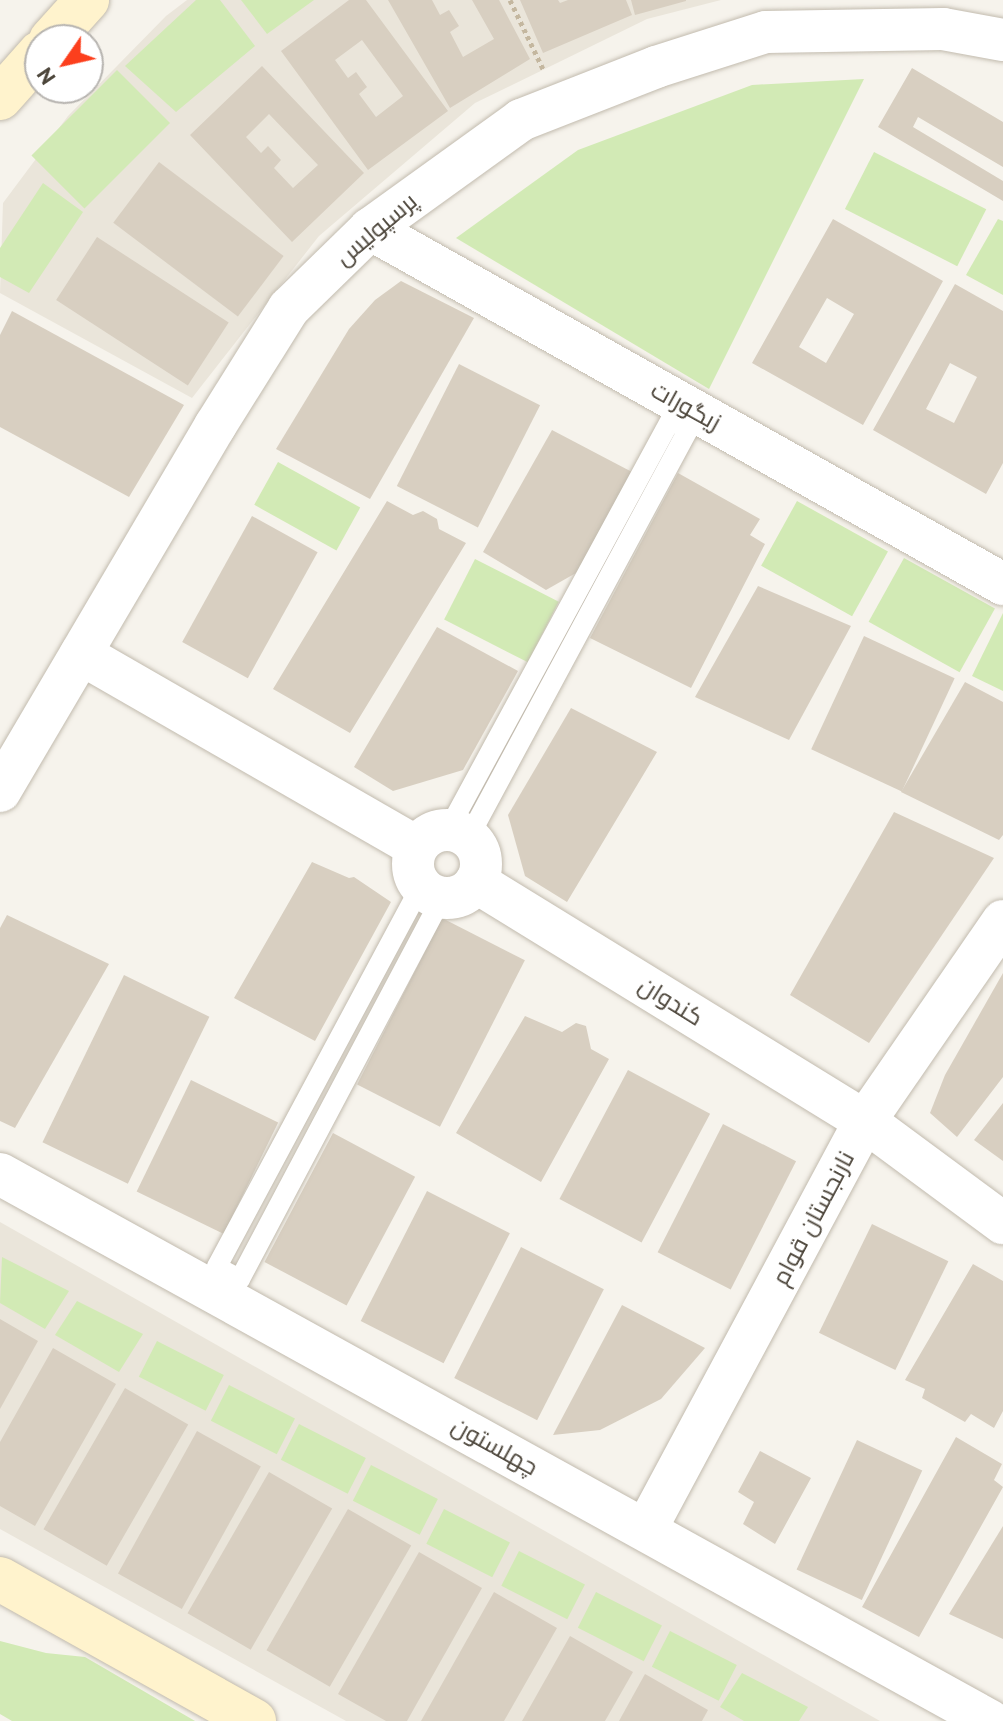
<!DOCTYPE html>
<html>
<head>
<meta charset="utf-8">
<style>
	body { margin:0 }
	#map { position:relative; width:1003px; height:1721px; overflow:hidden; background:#f6f3ec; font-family:"PT Sans",Cairo,sans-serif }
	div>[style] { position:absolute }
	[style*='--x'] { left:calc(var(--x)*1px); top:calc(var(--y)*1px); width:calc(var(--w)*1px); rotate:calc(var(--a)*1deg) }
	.residential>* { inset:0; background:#eae5da }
	.green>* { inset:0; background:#d2eab5; transform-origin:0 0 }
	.building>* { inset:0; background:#d8cfc1; transform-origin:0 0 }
	.path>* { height:5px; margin-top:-2.5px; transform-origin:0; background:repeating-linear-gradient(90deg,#c4b79f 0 4px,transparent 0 8px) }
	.roads { filter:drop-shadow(0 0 2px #c2bbae) drop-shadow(0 0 2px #c2bbae) }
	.lane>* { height:20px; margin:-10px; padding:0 10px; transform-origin:10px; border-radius:10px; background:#fff }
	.street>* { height:42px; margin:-21px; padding:0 21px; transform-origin:21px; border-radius:21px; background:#fff }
	.street>.ring { margin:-21px; padding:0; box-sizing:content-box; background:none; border:42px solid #fff; border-radius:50% }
	.secondary>* { height:44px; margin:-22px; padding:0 22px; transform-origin:22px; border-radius:22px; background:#fff3cd }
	span { translate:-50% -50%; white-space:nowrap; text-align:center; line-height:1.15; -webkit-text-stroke:7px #fff; paint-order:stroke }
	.street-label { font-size:24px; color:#4b4439 }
	.north { position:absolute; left:24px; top:24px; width:80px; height:80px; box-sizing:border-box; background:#fff; border:2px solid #b7b4b0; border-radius:50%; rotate:236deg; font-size:22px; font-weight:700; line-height:32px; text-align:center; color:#4b4439 }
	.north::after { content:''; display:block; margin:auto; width:28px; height:36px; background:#fc3f1d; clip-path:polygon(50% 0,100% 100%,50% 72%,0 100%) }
</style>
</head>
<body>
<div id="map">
	<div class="residential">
		<div style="clip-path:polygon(187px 0,721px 0,647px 19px,475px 103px,319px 236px,192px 398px,0 293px,3px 203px,68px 116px,166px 16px)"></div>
		<div style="clip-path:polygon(0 1222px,880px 1721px,346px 1721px,0 1529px)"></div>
	</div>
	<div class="green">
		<div style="clip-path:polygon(196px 0,220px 0,255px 46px,176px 112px,125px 66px)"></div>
		<div style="clip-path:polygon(241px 0,314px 0,267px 34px)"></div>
		<div style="left:117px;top:70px;width:75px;height:121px;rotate:45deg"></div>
		<div style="clip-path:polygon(864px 79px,709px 389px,456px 238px,578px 150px,752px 85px)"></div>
		<div style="left:874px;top:152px;width:126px;height:64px;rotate:27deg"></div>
		<div style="clip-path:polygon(43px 183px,83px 212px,29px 293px,0 277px,0 248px)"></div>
		<div style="clip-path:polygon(998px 219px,1003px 221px,1003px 295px,966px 275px)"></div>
		<div style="left:278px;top:462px;width:94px;height:49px;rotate:29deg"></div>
		<div style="left:797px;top:501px;width:104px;height:74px;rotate:29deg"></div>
		<div style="left:904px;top:558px;width:104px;height:73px;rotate:29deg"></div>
		<div style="left:475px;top:559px;width:94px;height:68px;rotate:27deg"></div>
		<div style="clip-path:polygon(1003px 613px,1003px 691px,972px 676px)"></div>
		<div style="clip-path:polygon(2px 1257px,69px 1291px,45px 1329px,0 1303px)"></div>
		<div style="clip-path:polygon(77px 1301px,143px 1334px,119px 1372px,55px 1335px)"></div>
		<div style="left:157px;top:1341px;width:75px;height:40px;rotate:27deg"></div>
		<div style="left:229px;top:1385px;width:74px;height:40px;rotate:27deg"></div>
		<div style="left:299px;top:1424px;width:75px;height:40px;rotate:27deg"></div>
		<div style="left:371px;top:1465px;width:75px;height:40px;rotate:27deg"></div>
		<div style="left:444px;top:1509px;width:74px;height:39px;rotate:27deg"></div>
		<div style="left:519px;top:1551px;width:74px;height:39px;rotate:27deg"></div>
		<div style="left:596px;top:1592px;width:74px;height:40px;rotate:27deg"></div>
		<div style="left:670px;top:1631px;width:75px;height:40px;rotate:27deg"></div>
		<div style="clip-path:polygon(0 1641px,46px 1653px,85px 1657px,195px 1721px,12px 1721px,0 1714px)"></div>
		<div style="clip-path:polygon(742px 1673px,808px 1707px,799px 1721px,744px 1721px,720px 1707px)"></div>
	</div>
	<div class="building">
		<div style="clip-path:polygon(evenodd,349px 0,366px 0,448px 111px,368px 170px,281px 51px,349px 0,362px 40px,403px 96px,376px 117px,359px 94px,367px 87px,356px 72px,348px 78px,335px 60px,362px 40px)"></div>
		<div style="clip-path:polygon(388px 0,432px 0,440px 15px,449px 10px,459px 26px,450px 32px,463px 57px,494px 39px,472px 0,499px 0,530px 59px,450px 108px)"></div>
		<div style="clip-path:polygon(520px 0,558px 0,560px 3px,568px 0,626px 0,632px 15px,543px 53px)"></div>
		<div style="clip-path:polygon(631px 0,686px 0,686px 1px,635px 15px)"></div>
		<div style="clip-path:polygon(evenodd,262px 66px,364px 173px,292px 242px,190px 135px,262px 66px,269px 114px,318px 165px,293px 188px,274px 168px,281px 160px,268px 146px,261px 153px,246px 137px,269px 114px)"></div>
		<div style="clip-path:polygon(912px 68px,1003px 122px,1003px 167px,918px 117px,913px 127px,1003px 181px,1003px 201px,878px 127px)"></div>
		<div style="left:159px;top:162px;width:156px;height:76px;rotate:37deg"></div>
		<div style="clip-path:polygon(evenodd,833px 219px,943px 281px,863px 425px,752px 363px,833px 219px,827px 298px,854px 314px,826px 363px,799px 347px,827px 298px)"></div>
		<div style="left:97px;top:237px;width:157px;height:75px;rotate:33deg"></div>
		<div style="clip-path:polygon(401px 281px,474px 318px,370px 499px,276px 449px,349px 329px,375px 300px)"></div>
		<div style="clip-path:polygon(evenodd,955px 284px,1003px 311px,1003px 463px,986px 494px,873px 430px,955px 284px,950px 363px,977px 377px,954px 423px,926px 409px,950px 363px)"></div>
		<div style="clip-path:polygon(12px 311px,184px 405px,129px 497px,0 427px,0 335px)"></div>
		<div style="left:459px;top:364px;width:91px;height:137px;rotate:27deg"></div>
		<div style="clip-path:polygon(552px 430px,632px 472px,583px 569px,546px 590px,483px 552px)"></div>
		<div style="clip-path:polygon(678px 473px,760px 519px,750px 535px,765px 544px,691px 688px,590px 638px)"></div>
		<div style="clip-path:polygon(387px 501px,413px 515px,423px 511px,437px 519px,439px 529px,466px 543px,350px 733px,273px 689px)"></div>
		<div style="left:252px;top:516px;width:75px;height:144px;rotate:29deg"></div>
		<div style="clip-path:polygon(758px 586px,851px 626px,789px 740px,695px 697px)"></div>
		<div style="clip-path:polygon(437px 627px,518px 671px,463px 770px,393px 791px,354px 767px)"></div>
		<div style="left:864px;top:636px;width:100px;height:125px;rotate:25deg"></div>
		<div style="clip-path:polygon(965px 682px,1003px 702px,1003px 835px,999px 840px,901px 792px)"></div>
		<div style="clip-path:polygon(571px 708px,657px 752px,567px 902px,525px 876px,508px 815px)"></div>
		<div style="clip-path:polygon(894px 812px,994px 858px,869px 1043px,790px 995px)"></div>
		<div style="clip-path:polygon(312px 862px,349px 878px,354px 877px,391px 902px,315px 1041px,234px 998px)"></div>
		<div style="clip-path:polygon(7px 915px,109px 964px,15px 1128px,0 1121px,0 928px)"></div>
		<div style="left:442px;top:918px;width:93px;height:187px;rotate:27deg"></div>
		<div style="clip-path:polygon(1003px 973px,1003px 1077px,957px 1137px,930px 1113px,945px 1075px)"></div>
		<div style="left:124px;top:975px;width:95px;height:186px;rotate:26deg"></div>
		<div style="clip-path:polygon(525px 1016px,562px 1032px,576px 1023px,586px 1026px,591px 1049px,609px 1059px,541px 1182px,456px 1133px)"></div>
		<div style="left:628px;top:1070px;width:93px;height:146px;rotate:28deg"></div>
		<div style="left:191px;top:1080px;width:97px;height:124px;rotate:26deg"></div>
		<div style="clip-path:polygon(1003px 1103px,1003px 1161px,974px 1140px)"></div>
		<div style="left:723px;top:1124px;width:82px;height:144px;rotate:27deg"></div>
		<div style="left:333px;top:1133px;width:93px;height:146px;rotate:28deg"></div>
		<div style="left:427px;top:1191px;width:93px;height:146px;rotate:27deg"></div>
		<div style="left:872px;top:1224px;width:85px;height:121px;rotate:26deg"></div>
		<div style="left:521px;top:1247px;width:93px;height:147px;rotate:27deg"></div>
		<div style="clip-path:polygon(973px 1264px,1003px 1281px,1003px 1411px,994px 1428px,971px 1414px,965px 1422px,922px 1398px,925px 1389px,905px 1380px)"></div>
		<div style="clip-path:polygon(622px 1305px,705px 1348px,661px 1399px,600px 1430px,553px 1435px)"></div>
		<div style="clip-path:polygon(0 1319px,38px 1341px,0 1409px)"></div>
		<div style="clip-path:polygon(53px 1348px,116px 1384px,35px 1526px,0 1506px,0 1442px)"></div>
		<div style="left:125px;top:1388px;width:73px;height:163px;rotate:30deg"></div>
		<div style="left:197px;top:1431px;width:73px;height:163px;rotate:29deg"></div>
		<div style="clip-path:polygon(956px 1437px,1002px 1464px,994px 1480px,1003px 1487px,919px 1637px,862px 1607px)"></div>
		<div style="left:857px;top:1440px;width:72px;height:143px;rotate:25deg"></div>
		<div style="clip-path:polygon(760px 1451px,811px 1478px,775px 1544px,743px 1524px,754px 1502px,738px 1492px)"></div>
		<div style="left:269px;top:1472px;width:73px;height:163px;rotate:30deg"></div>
		<div style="left:348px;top:1509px;width:73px;height:163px;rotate:30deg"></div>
		<div style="clip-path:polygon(1003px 1526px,1003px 1639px,949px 1614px)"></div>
		<div style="clip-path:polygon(419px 1552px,482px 1588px,407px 1721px,386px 1721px,338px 1694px)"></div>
		<div style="clip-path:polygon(494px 1592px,557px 1628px,504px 1721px,421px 1721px)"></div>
		<div style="clip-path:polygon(570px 1636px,633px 1672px,605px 1721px,522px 1721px)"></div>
		<div style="clip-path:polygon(645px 1674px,708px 1710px,702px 1721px,619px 1721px)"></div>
	</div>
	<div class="path">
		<div style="--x:510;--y:0;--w:79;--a:64.4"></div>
	</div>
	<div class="roads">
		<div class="lane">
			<div style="--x:448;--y:830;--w:467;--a:-61.5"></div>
			<div style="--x:671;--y:420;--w:20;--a:30"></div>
			<div style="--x:688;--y:430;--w:464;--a:118.3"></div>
			<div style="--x:421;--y:886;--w:432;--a:118.2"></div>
			<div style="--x:217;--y:1267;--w:26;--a:28"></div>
			<div style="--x:240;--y:1279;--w:431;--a:-62.1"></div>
		</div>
		<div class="street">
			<div style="--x:370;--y:229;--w:726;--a:29.28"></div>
			<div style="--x:81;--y:654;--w:387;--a:29.9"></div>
			<div style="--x:0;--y:791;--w:424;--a:-59.5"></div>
			<div style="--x:215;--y:426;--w:139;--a:-57.9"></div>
			<div style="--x:289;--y:308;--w:113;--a:-44.3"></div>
			<div style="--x:370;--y:229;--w:186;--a:-35.8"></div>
			<div style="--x:521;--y:120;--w:145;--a:-21.4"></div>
			<div style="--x:656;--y:67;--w:115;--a:-17.7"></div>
			<div style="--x:766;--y:32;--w:177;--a:-1"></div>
			<div style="--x:943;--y:29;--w:61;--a:10.4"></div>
			<div class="ring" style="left:413px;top:830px;width:26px;height:26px"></div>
			<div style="--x:476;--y:882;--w:457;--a:31.6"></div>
			<div style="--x:865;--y:1121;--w:172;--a:36.5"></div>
			<div style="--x:0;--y:1174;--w:1131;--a:28.92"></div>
			<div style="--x:646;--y:1529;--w:463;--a:-61.8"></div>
			<div style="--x:865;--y:1121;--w:243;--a:-55.4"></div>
		</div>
		<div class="secondary">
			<div style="--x:51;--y:40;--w:54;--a:-48"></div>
			<div style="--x:0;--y:98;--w:60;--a:-48.4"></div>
			<div style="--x:0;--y:1579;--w:291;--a:29.2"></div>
		</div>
	</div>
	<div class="street-label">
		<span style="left:376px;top:229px;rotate:-40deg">پرسپولیس</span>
		<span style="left:686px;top:406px;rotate:29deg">زیگورات</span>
		<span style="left:671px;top:1001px;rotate:32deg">کندوان</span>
		<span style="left:813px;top:1218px;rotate:-62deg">نارنجستان قوام</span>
		<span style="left:495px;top:1446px;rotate:29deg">چهلستون</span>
	</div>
	<div class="north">N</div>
</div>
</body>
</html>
